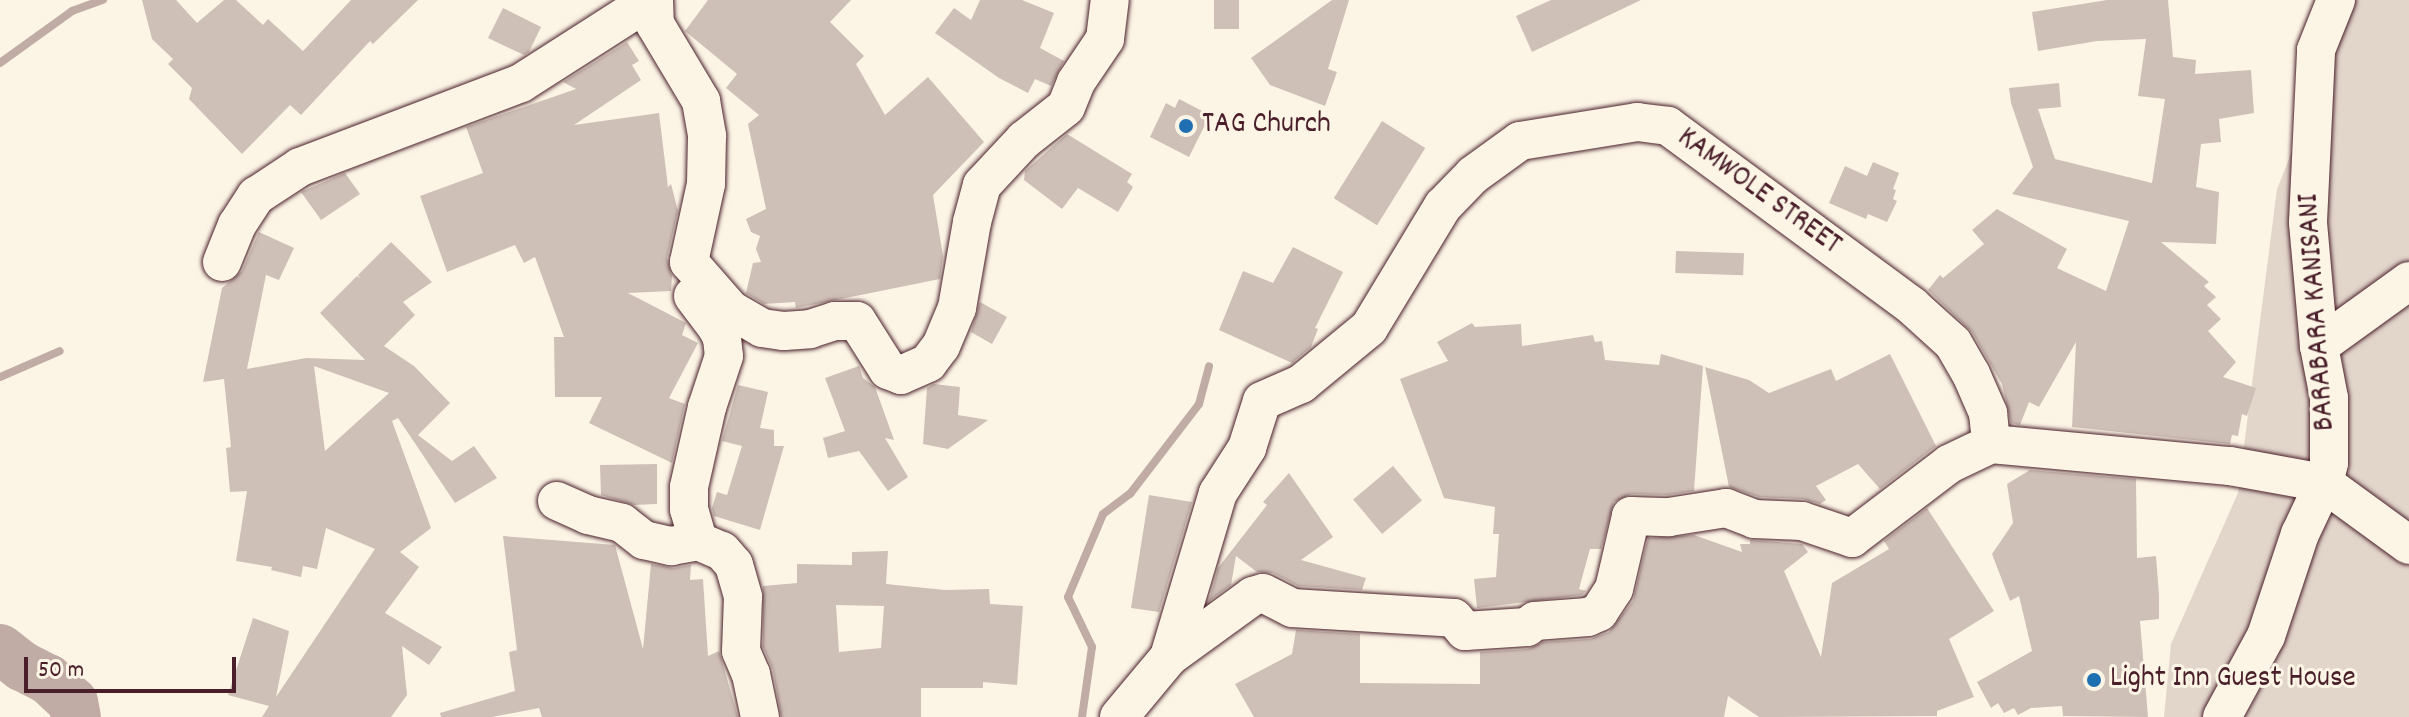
<!DOCTYPE html>
<html>
<head>
<meta charset="utf-8">
<style>
	body { margin:0 }
	#map { position:relative; width:2409px; height:717px; overflow:hidden; background:#fcf5e5; font-family:Dekko,sans-serif }
	div>[style] { position:absolute }
	[style*='--x'] { left:calc(var(--x)*1px); top:calc(var(--y)*1px); width:calc(var(--w)*1px); rotate:calc(var(--a)*1deg) }
	.green>* { inset:0; background:#e2d5ca }
	.stream>* { height:8px; margin:-4px; padding:0 4px; transform-origin:4px; border-radius:4px; background:#c0aca5 }
	.river>* { height:50px; margin:-25px; padding:0 25px; transform-origin:25px; border-radius:25px; background:#c0aca5 }
	.building>* { inset:0; background:#cfc0b7; transform-origin:0 0 }
	.roads { filter:drop-shadow(0 0 2px #4a1f2b) drop-shadow(0 0 2px #4a1f2b) }
	.minor>* { height:38px; margin:-19px; padding:0 19px; transform-origin:19px; border-radius:19px; background:#fcf5e5 }
	.dots>* { width:22px; height:22px; translate:-50% -50%; box-sizing:border-box; border:4px solid #fcf5e5; border-radius:50% }
	span { translate:-50% -50%; white-space:nowrap; text-align:center; line-height:1.15; -webkit-text-stroke:6px #fcf5e5; paint-order:stroke }
	.poi-label { font-size:30px; color:#4a1f2b }
	.left { translate:0 -50%; text-align:left }
	.street-label { font-size:30px; color:#4a1f2b }
	.scale { position:absolute; left:24px; top:657px; width:212px; height:36px; box-sizing:border-box; border:4px solid #4a1f2b; border-top:0; padding-left:10px; font-size:24px; line-height:28px; white-space:nowrap; color:#4a1f2b; -webkit-text-stroke:6px #fcf5e5; paint-order:stroke }
</style>
</head>
<body>
<div id="map">
	<div class="green">
		<div style="clip-path:polygon(2353px 0,2409px 0,2409px 717px,2164px 717px,2171px 644px,2238px 493px,2277px 189px)"></div>
	</div>
	<div class="stream">
		<div style="--x:0;--y:63;--w:89;--a:-35.8"></div>
		<div style="--x:72;--y:11;--w:33;--a:-20"></div>
		<div style="--x:0;--y:377;--w:65;--a:-23.4"></div>
		<div style="--x:1082;--y:717;--w:71;--a:-81.9"></div>
		<div style="--x:1092;--y:647;--w:55;--a:-115.6"></div>
		<div style="--x:1068;--y:597;--w:90;--a:-67.1"></div>
		<div style="--x:1103;--y:514;--w:34;--a:-37"></div>
		<div style="--x:1130;--y:494;--w:113;--a:-52.5"></div>
		<div style="--x:1199;--y:404;--w:39;--a:-75"></div>
	</div>
	<div class="river">
		<div style="--x:0;--y:649;--w:28;--a:38"></div>
		<div style="--x:22;--y:666;--w:29;--a:27"></div>
		<div style="--x:48;--y:679;--w:34;--a:43"></div>
		<div style="--x:73;--y:702;--w:15;--a:79"></div>
	</div>
	<div class="building">
		<div style="clip-path:polygon(142px 0,176px 0,197px 23px,224px 0,236px 0,263px 25px,268px 19px,303px 51px,351px 0,418px 0,373px 44px,370px 41px,301px 115px,290px 105px,242px 154px,189px 99px,192px 88px,168px 64px,173px 59px,152px 39px)"></div>
		<div style="clip-path:polygon(708px 0,851px 0,830px 22px,864px 56px,856px 64px,885px 115px,928px 77px,984px 142px,933px 195px,943px 256px,940px 279px,796px 308px,795px 302px,764px 304px,746px 293px,753px 263px,761px 262px,756px 249px,760px 236px,751px 232px,746px 219px,766px 209px,748px 124px,759px 115px,726px 88px,737px 74px,685px 31px)"></div>
		<div style="clip-path:polygon(980px 0,1022px 0,1054px 13px,1040px 48px,1064px 61px,1051px 86px,1035px 79px,1028px 93px,999px 78px,935px 33px,954px 8px,971px 20px)"></div>
		<div style="left:1214px;top:0;width:25px;height:29px"></div>
		<div style="clip-path:polygon(1332px 0,1349px 0,1328px 69px,1337px 72px,1325px 106px,1270px 85px,1251px 58px)"></div>
		<div style="clip-path:polygon(1551px 0,1641px 0,1532px 52px,1516px 16px)"></div>
		<div style="clip-path:polygon(2107px 0,2168px 0,2173px 57px,2196px 60px,2195px 74px,2251px 70px,2254px 113px,2219px 119px,2221px 142px,2201px 144px,2196px 187px,2219px 192px,2216px 244px,2161px 242px,2209px 282px,2204px 286px,2216px 297px,2207px 305px,2221px 319px,2208px 331px,2236px 362px,2223px 377px,2256px 388px,2247px 416px,2242px 414px,2238px 436px,2232px 435px,2230px 444px,2072px 427px,2076px 342px,2039px 407px,2029px 402px,2020px 425px,2011px 423px,2002px 384px,1972px 332px,1928px 290px,1940px 275px,1943px 278px,1984px 244px,1972px 230px,1997px 209px,2067px 249px,2057px 268px,2106px 291px,2129px 221px,2012px 194px,2033px 167px,2011px 103px,2009px 88px,2059px 83px,2061px 107px,2038px 109px,2055px 159px,2152px 183px,2165px 99px,2138px 96px,2146px 39px,2097px 41px,2038px 51px,2032px 12px)"></div>
		<div style="clip-path:polygon(503px 8px,541px 27px,529px 52px,524px 55px,488px 38px)"></div>
		<div style="clip-path:polygon(627px 42px,639px 61px,632px 65px,641px 80px,574px 125px,659px 113px,668px 187px,671px 184px,678px 211px,667px 258px,672px 276px,671px 291px,628px 293px,686px 323px,682px 335px,698px 343px,669px 398px,685px 404px,672px 463px,589px 423px,602px 397px,555px 397px,554px 337px,564px 337px,535px 257px,524px 263px,515px 245px,447px 272px,420px 196px,483px 173px,466px 127px,576px 89px,563px 82px)"></div>
		<div style="clip-path:polygon(1179px 99px,1210px 115px,1189px 157px,1150px 137px,1166px 103px,1175px 108px)"></div>
		<div style="left:1382px;top:121px;width:51px;height:91px;rotate:32deg"></div>
		<div style="clip-path:polygon(1067px 134px,1132px 174px,1127px 182px,1133px 187px,1118px 212px,1078px 188px,1062px 209px,1024px 180px,1025px 171px)"></div>
		<div style="clip-path:polygon(1873px 162px,1899px 173px,1893px 189px,1896px 190px,1893px 199px,1897px 201px,1887px 222px,1868px 214px,1866px 219px,1829px 203px,1845px 166px,1867px 176px)"></div>
		<div style="clip-path:polygon(345px 173px,360px 194px,321px 220px,301px 192px)"></div>
		<div style="clip-path:polygon(evenodd,259px 232px,294px 248px,279px 280px,266px 275px,247px 369px,306px 358px,365px 360px,320px 313px,357px 276px,360px 278px,358px 275px,391px 242px,432px 282px,403px 302px,415px 315px,384px 346px,414px 366px,450px 403px,418px 435px,452px 461px,474px 446px,497px 478px,455px 503px,398px 418px,392px 421px,431px 528px,400px 552px,419px 567px,385px 613px,442px 647px,429px 665px,402px 646px,407px 695px,391px 717px,262px 717px,269px 706px,228px 695px,253px 618px,289px 631px,276px 697px,375px 549px,326px 528px,317px 569px,303px 566px,301px 577px,271px 570px,272px 567px,236px 561px,247px 491px,230px 492px,226px 448px,231px 447px,224px 379px,203px 382px,222px 288px,242px 271px,259px 232px,314px 366px,389px 393px,325px 451px,314px 366px)"></div>
		<div style="clip-path:polygon(1293px 247px,1343px 272px,1315px 328px,1318px 329px,1311px 347px,1292px 363px,1219px 330px,1243px 271px,1273px 283px)"></div>
		<div style="left:1676px;top:251px;width:68px;height:22px;rotate:2deg"></div>
		<div style="clip-path:polygon(980px 302px,1007px 317px,992px 344px,971px 332px)"></div>
		<div style="clip-path:polygon(1472px 323px,1475px 327px,1521px 324px,1522px 346px,1593px 335px,1595px 342px,1602px 341px,1605px 360px,1659px 365px,1661px 354px,1703px 366px,1694px 491px,1668px 495px,1631px 494px,1614px 502px,1601px 549px,1590px 549px,1579px 589px,1586px 591px,1582px 595px,1477px 608px,1474px 579px,1496px 577px,1499px 534px,1493px 534px,1495px 507px,1444px 498px,1400px 379px,1448px 361px,1437px 342px)"></div>
		<div style="clip-path:polygon(1890px 354px,1936px 446px,1880px 489px,1858px 464px,1816px 486px,1826px 500px,1820px 504px,1803px 499px,1759px 497px,1729px 487px,1705px 367px,1749px 380px,1769px 393px,1831px 369px,1836px 381px)"></div>
		<div style="clip-path:polygon(859px 366px,863px 378px,875px 387px,894px 440px,885px 438px,908px 477px,888px 491px,859px 451px,828px 458px,823px 438px,845px 431px,825px 378px)"></div>
		<div style="clip-path:polygon(934px 384px,960px 387px,958px 415px,988px 420px,948px 449px,923px 444px,927px 388px)"></div>
		<div style="clip-path:polygon(738px 385px,768px 392px,760px 428px,774px 430px,774px 446px,784px 446px,760px 530px,714px 516px,712px 508px,717px 492px,727px 495px,742px 446px,722px 441px)"></div>
		<div style="clip-path:polygon(657px 464px,657px 504px,634px 505px,601px 495px,600px 465px)"></div>
		<div style="left:1393px;top:466px;width:45px;height:52px;rotate:50deg"></div>
		<div style="clip-path:polygon(2030px 470px,2136px 479px,2137px 558px,2156px 556px,2159px 595px,2159px 619px,2140px 621px,2148px 717px,2063px 716px,2062px 706px,2031px 708px,2018px 715px,2014px 708px,2004px 713px,1998px 703px,1991px 708px,1977px 682px,2032px 651px,2019px 596px,2010px 601px,1992px 554px,2013px 523px,2007px 484px)"></div>
		<div style="clip-path:polygon(1289px 473px,1333px 537px,1301px 560px,1366px 578px,1362px 590px,1298px 586px,1273px 573px,1257px 572px,1236px 556px,1231px 585px,1209px 601px,1218px 568px,1267px 505px,1263px 502px)"></div>
		<div style="clip-path:polygon(1149px 495px,1192px 502px,1159px 612px,1131px 608px)"></div>
		<div style="clip-path:polygon(1927px 508px,1994px 611px,1949px 639px,1974px 697px,1937px 711px,1937px 716px,1759px 717px,1728px 696px,1724px 717px,1254px 717px,1235px 684px,1292px 654px,1296px 630px,1360px 634px,1360px 683px,1480px 684px,1480px 652px,1528px 649px,1543px 642px,1590px 639px,1609px 632px,1633px 601px,1648px 538px,1694px 535px,1742px 552px,1740px 544px,1750px 544px,1750px 540px,1802px 544px,1808px 552px,1784px 571px,1821px 657px,1832px 583px,1889px 549px,1884px 541px)"></div>
		<div style="clip-path:polygon(503px 536px,615px 545px,643px 649px,651px 564px,674px 568px,691px 565px,690px 580px,703px 579px,708px 656px,719px 651px,738px 717px,542px 717px,539px 708px,492px 717px,441px 717px,440px 713px,515px 691px,509px 652px,517px 650px)"></div>
		<div style="clip-path:polygon(evenodd,888px 551px,886px 584px,945px 590px,989px 589px,990px 604px,1023px 606px,1017px 685px,983px 682px,983px 688px,921px 688px,921px 717px,781px 717px,773px 670px,763px 647px,763px 586px,797px 583px,797px 564px,852px 565px,852px 552px,888px 551px,836px 605px,884px 606px,881px 648px,839px 652px,836px 605px)"></div>
	</div>
	<div class="roads">
		<div class="minor">
			<div style="--x:654;--y:0;--w:24;--a:88"></div>
			<div style="--x:655;--y:24;--w:90;--a:59.1"></div>
			<div style="--x:701;--y:101;--w:36;--a:80"></div>
			<div style="--x:707;--y:136;--w:48;--a:91.2"></div>
			<div style="--x:706;--y:184;--w:80;--a:102.3"></div>
			<div style="--x:689;--y:262;--w:64;--a:48.8"></div>
			<div style="--x:731;--y:310;--w:36;--a:30"></div>
			<div style="--x:762;--y:328;--w:22;--a:8"></div>
			<div style="--x:784;--y:331;--w:26;--a:-4"></div>
			<div style="--x:810;--y:329;--w:26;--a:-18"></div>
			<div style="--x:835;--y:321;--w:22;--a:0"></div>
			<div style="--x:857;--y:321;--w:58;--a:57.7"></div>
			<div style="--x:888;--y:370;--w:14;--a:21"></div>
			<div style="--x:901;--y:375;--w:30;--a:-24"></div>
			<div style="--x:928;--y:363;--w:21;--a:-53"></div>
			<div style="--x:941;--y:346;--w:41;--a:-67.2"></div>
			<div style="--x:957;--y:308;--w:87;--a:-80.1"></div>
			<div style="--x:972;--y:222;--w:38;--a:-75"></div>
			<div style="--x:982;--y:185;--w:62;--a:-47"></div>
			<div style="--x:1024;--y:140;--w:53;--a:-38.2"></div>
			<div style="--x:1066;--y:107;--w:27;--a:-68"></div>
			<div style="--x:1076;--y:82;--w:52;--a:-56"></div>
			<div style="--x:1105;--y:39;--w:39;--a:-83"></div>
			<div style="--x:222;--y:262;--w:40;--a:-68"></div>
			<div style="--x:237;--y:225;--w:35;--a:-57"></div>
			<div style="--x:256;--y:196;--w:53;--a:-33.4"></div>
			<div style="--x:300;--y:167;--w:236;--a:-20.8"></div>
			<div style="--x:521;--y:83;--w:154;--a:-32.6"></div>
			<div style="--x:693;--y:296;--w:38;--a:53"></div>
			<div style="--x:716;--y:326;--w:13;--a:63"></div>
			<div style="--x:722;--y:338;--w:18;--a:84"></div>
			<div style="--x:724;--y:356;--w:54;--a:108.4"></div>
			<div style="--x:707;--y:407;--w:82;--a:102.7"></div>
			<div style="--x:689;--y:487;--w:22;--a:90"></div>
			<div style="--x:689;--y:509;--w:33;--a:74"></div>
			<div style="--x:2319;--y:346;--w:111;--a:-35.8"></div>
			<div style="--x:557;--y:501;--w:34;--a:24"></div>
			<div style="--x:588;--y:515;--w:35;--a:13"></div>
			<div style="--x:622;--y:523;--w:28;--a:38"></div>
			<div style="--x:644;--y:540;--w:28;--a:13"></div>
			<div style="--x:671;--y:546;--w:27;--a:-10"></div>
			<div style="--x:698;--y:541;--w:26;--a:23"></div>
			<div style="--x:722;--y:551;--w:18;--a:49"></div>
			<div style="--x:734;--y:565;--w:33;--a:74"></div>
			<div style="--x:743;--y:597;--w:54;--a:92.1"></div>
			<div style="--x:741;--y:651;--w:25;--a:67"></div>
			<div style="--x:751;--y:674;--w:44;--a:78.2"></div>
			<div style="--x:1169;--y:657;--w:104;--a:-36"></div>
			<div style="--x:1253;--y:596;--w:10;--a:-17"></div>
			<div style="--x:1263;--y:593;--w:33;--a:27"></div>
			<div style="--x:1292;--y:608;--w:162;--a:3.5"></div>
			<div style="--x:1454;--y:618;--w:17;--a:50"></div>
			<div style="--x:1465;--y:631;--w:62;--a:-3.7"></div>
			<div style="--x:1527;--y:627;--w:10;--a:-37"></div>
			<div style="--x:1535;--y:621;--w:53;--a:-4.3"></div>
			<div style="--x:1588;--y:617;--w:12;--a:-24"></div>
			<div style="--x:1599;--y:612;--w:27;--a:-57"></div>
			<div style="--x:1614;--y:589;--w:75;--a:-76.9"></div>
			<div style="--x:1631;--y:516;--w:38;--a:2"></div>
			<div style="--x:1669;--y:517;--w:58;--a:-9"></div>
			<div style="--x:1726;--y:508;--w:30;--a:21"></div>
			<div style="--x:1754;--y:519;--w:48;--a:2.4"></div>
			<div style="--x:1802;--y:521;--w:53;--a:18.8"></div>
			<div style="--x:1852;--y:538;--w:122;--a:-37.3"></div>
			<div style="--x:1949;--y:464;--w:47;--a:-25.5"></div>
			<div style="--x:1119;--y:717;--w:78;--a:-50.2"></div>
			<div style="--x:1169;--y:657;--w:171;--a:-73.4"></div>
			<div style="--x:1218;--y:493;--w:54;--a:-57.2"></div>
			<div style="--x:1247;--y:448;--w:49;--a:-72.3"></div>
			<div style="--x:1262;--y:401;--w:43;--a:-23.6"></div>
			<div style="--x:1301;--y:384;--w:88;--a:-39.5"></div>
			<div style="--x:1369;--y:328;--w:143;--a:-58.8"></div>
			<div style="--x:1443;--y:206;--w:43;--a:-45.9"></div>
			<div style="--x:1473;--y:175;--w:58;--a:-35.9"></div>
			<div style="--x:1520;--y:141;--w:119;--a:-9.2"></div>
			<div style="--x:1637;--y:122;--w:31;--a:7"></div>
			<div style="--x:1668;--y:126;--w:303;--a:36.4"></div>
			<div style="--x:1912;--y:306;--w:55;--a:42.1"></div>
			<div style="--x:1953;--y:343;--w:36;--a:60"></div>
			<div style="--x:1971;--y:374;--w:43;--a:66.4"></div>
			<div style="--x:1988;--y:413;--w:31;--a:84"></div>
			<div style="--x:1991;--y:444;--w:240;--a:5.3"></div>
			<div style="--x:2230;--y:466;--w:96;--a:10.3"></div>
			<div style="--x:2324;--y:483;--w:105;--a:36.1"></div>
			<div style="--x:2222;--y:717;--w:92;--a:-61.5"></div>
			<div style="--x:2266;--y:636;--w:108;--a:-71.6"></div>
			<div style="--x:2300;--y:534;--w:56;--a:-64.8"></div>
			<div style="--x:2324;--y:483;--w:21;--a:-76"></div>
			<div style="--x:2329;--y:463;--w:65;--a:-90"></div>
			<div style="--x:2329;--y:398;--w:53;--a:-100.9"></div>
			<div style="--x:2319;--y:346;--w:124;--a:-95.1"></div>
			<div style="--x:2308;--y:222;--w:172;--a:-87.3"></div>
			<div style="--x:2316;--y:50;--w:54;--a:-68.2"></div>
		</div>
	</div>
	<div class="dots">
		<div style="left:1186px;top:126px;background:#1f6fb2"></div>
		<div style="left:2094px;top:680px;background:#1f6fb2"></div>
	</div>
	<div class="poi-label">
		<span class="left" style="left:1202px;top:126px">TAG Church</span>
		<span class="left" style="left:2110px;top:680px">Light Inn Guest House</span>
	</div>
	<div class="street-label">
		<span style="left:1758px;top:193px;rotate:36deg">KAMWOLE STREET</span>
		<span style="left:2319px;top:312px;rotate:-94deg">BARABARA KANISANI</span>
	</div>
	<div class="scale">50 m</div>
</div>
</body>
</html>
